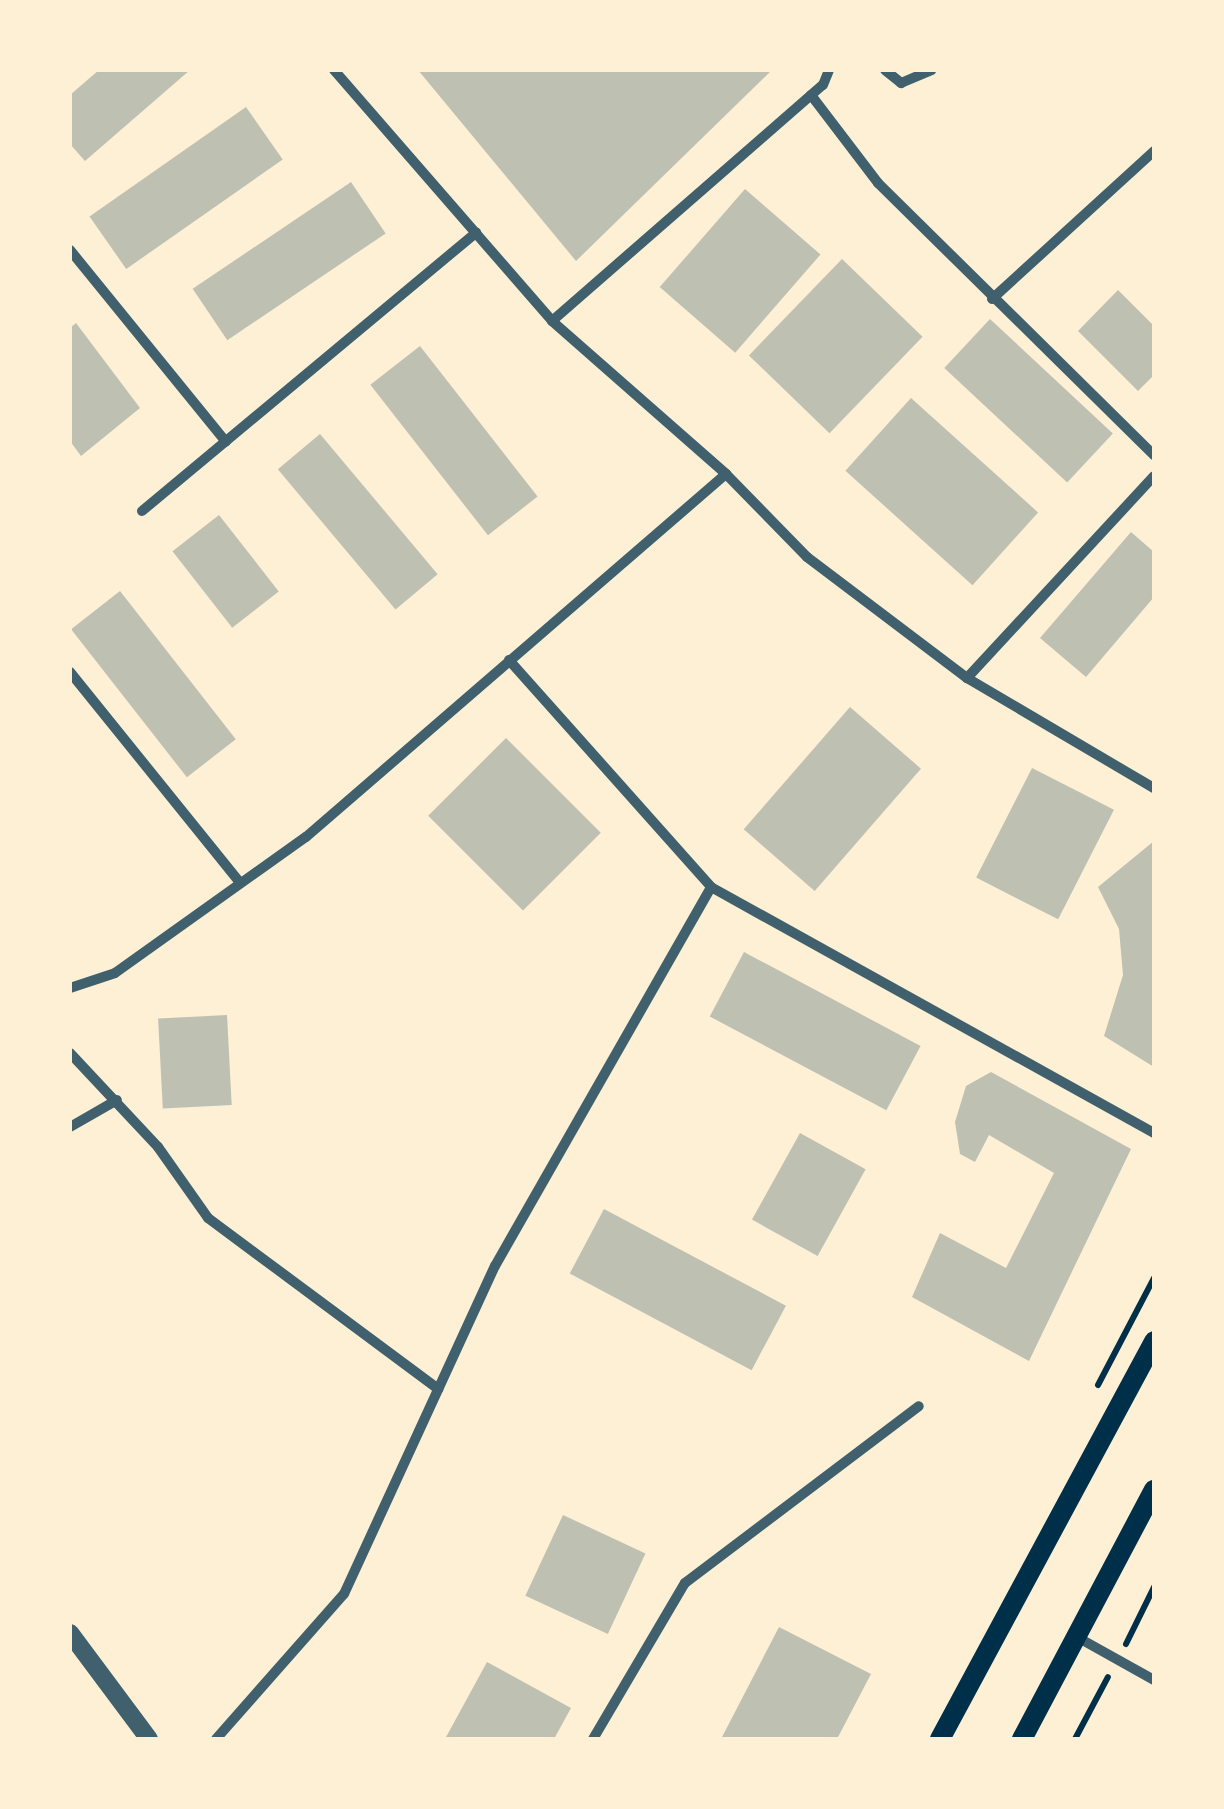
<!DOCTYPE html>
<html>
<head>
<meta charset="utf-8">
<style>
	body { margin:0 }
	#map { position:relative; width:1224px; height:1809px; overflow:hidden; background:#fdf0d5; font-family:Overpass,sans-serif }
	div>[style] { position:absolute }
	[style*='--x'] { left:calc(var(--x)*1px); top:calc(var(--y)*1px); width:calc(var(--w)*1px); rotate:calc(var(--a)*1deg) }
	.building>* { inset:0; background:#bec0b2; transform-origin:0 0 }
	.path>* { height:6px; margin:-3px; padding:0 3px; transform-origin:3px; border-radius:3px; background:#003049 }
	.minor>* { height:10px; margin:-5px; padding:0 5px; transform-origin:5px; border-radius:5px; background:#3f606c }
	.tertiary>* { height:18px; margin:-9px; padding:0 9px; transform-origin:9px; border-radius:9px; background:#3f606c }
	.secondary>* { height:20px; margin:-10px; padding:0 10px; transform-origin:10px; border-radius:10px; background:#003049 }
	span { translate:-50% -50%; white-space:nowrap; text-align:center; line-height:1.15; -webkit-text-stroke:8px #fdf0d5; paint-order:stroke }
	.frame { position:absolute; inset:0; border:72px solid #fdf0d5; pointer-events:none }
</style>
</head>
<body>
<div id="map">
	<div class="building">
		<div style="clip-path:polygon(99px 70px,190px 70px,85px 161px,70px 144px,70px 95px)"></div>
		<div style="clip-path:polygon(418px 70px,772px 70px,576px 261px)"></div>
		<div style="left:246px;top:107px;width:64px;height:191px;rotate:55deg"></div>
		<div style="left:351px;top:182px;width:62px;height:191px;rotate:56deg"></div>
		<div style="left:745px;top:189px;width:100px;height:130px;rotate:41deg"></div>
		<div style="left:842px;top:259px;width:112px;height:134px;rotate:44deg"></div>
		<div style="clip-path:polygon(1118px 290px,1154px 326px,1154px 375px,1138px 391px,1078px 331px)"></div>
		<div style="left:990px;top:319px;width:168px;height:67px;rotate:43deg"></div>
		<div style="clip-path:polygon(76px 323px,140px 408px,81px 456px,70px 441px,70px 328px)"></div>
		<div style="left:420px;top:346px;width:191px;height:63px;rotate:52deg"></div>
		<div style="left:911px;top:398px;width:171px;height:98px;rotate:42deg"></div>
		<div style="left:320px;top:434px;width:183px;height:55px;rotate:50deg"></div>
		<div style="left:219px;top:515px;width:97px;height:59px;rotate:52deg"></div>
		<div style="clip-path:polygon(1131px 532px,1154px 552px,1154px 597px,1086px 677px,1040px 638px)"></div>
		<div style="left:120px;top:591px;width:188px;height:62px;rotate:52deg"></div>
		<div style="left:850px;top:707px;width:94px;height:162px;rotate:41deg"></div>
		<div style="left:506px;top:738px;width:134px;height:110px;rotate:45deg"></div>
		<div style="left:1032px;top:768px;width:92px;height:123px;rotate:27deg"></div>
		<div style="clip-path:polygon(1154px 841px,1154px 1067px,1104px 1036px,1123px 975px,1119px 929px,1098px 887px)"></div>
		<div style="left:744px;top:952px;width:200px;height:73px;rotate:28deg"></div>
		<div style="left:227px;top:1015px;width:90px;height:69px;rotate:87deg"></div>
		<div style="clip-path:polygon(991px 1072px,1131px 1149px,1029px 1361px,912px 1297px,940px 1233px,1006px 1268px,1054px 1173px,989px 1135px,975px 1162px,960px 1154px,955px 1122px,966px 1086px)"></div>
		<div style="left:800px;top:1133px;width:75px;height:99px;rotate:29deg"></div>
		<div style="left:604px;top:1209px;width:206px;height:73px;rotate:28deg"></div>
		<div style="left:563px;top:1515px;width:91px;height:89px;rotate:25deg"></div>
		<div style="clip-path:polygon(779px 1627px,871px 1674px,837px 1739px,721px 1739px)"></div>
		<div style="clip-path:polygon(487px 1662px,571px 1708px,554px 1739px,445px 1739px)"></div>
	</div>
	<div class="path">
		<div style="--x:1098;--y:1385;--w:121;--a:-62.4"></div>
		<div style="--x:1126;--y:1644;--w:64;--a:-63.8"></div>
		<div style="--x:1075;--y:1739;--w:70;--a:-62"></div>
	</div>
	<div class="minor">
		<div style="--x:334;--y:70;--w:332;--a:49"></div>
		<div style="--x:552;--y:321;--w:232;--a:41.3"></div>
		<div style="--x:726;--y:474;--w:116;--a:45.7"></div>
		<div style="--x:807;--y:557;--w:201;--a:37.1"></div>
		<div style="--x:967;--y:678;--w:217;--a:30.5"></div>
		<div style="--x:885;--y:70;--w:21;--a:39"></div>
		<div style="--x:901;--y:83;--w:33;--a:-23"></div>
		<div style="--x:811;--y:95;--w:111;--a:52.7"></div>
		<div style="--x:878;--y:183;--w:388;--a:44.6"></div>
		<div style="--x:70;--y:250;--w:247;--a:50.9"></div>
		<div style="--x:992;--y:299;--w:219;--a:-42.4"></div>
		<div style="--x:552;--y:321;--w:359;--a:-41.1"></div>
		<div style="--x:823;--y:85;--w:16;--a:-68"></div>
		<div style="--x:142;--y:511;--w:435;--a:-39.8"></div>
		<div style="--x:509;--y:660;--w:304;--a:48.3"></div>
		<div style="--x:711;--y:887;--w:507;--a:29.04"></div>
		<div style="--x:70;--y:672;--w:271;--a:51.1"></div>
		<div style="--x:967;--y:678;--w:275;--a:-47.2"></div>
		<div style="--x:70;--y:988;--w:47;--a:-18.4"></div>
		<div style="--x:115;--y:973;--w:234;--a:-35.5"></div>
		<div style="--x:306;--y:837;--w:555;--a:-40.84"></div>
		<div style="--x:70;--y:1053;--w:129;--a:46.9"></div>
		<div style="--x:158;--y:1147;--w:87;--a:54.8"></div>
		<div style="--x:208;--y:1218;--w:287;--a:36.6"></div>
		<div style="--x:70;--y:1127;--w:54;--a:-29.9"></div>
		<div style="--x:1077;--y:1637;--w:88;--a:29.2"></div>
		<div style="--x:216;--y:1739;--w:193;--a:-48.6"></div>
		<div style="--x:344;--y:1594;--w:361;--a:-65.3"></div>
		<div style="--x:495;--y:1266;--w:436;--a:-60.3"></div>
		<div style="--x:593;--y:1739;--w:181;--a:-59.5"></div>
		<div style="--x:685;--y:1583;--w:293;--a:-37.1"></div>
	</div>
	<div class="tertiary">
		<div style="--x:70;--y:1633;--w:132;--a:53.3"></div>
	</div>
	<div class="secondary">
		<div style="--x:940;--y:1739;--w:452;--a:-61.7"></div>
		<div style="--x:1022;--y:1739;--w:282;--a:-62.1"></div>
	</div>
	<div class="frame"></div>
</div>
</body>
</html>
